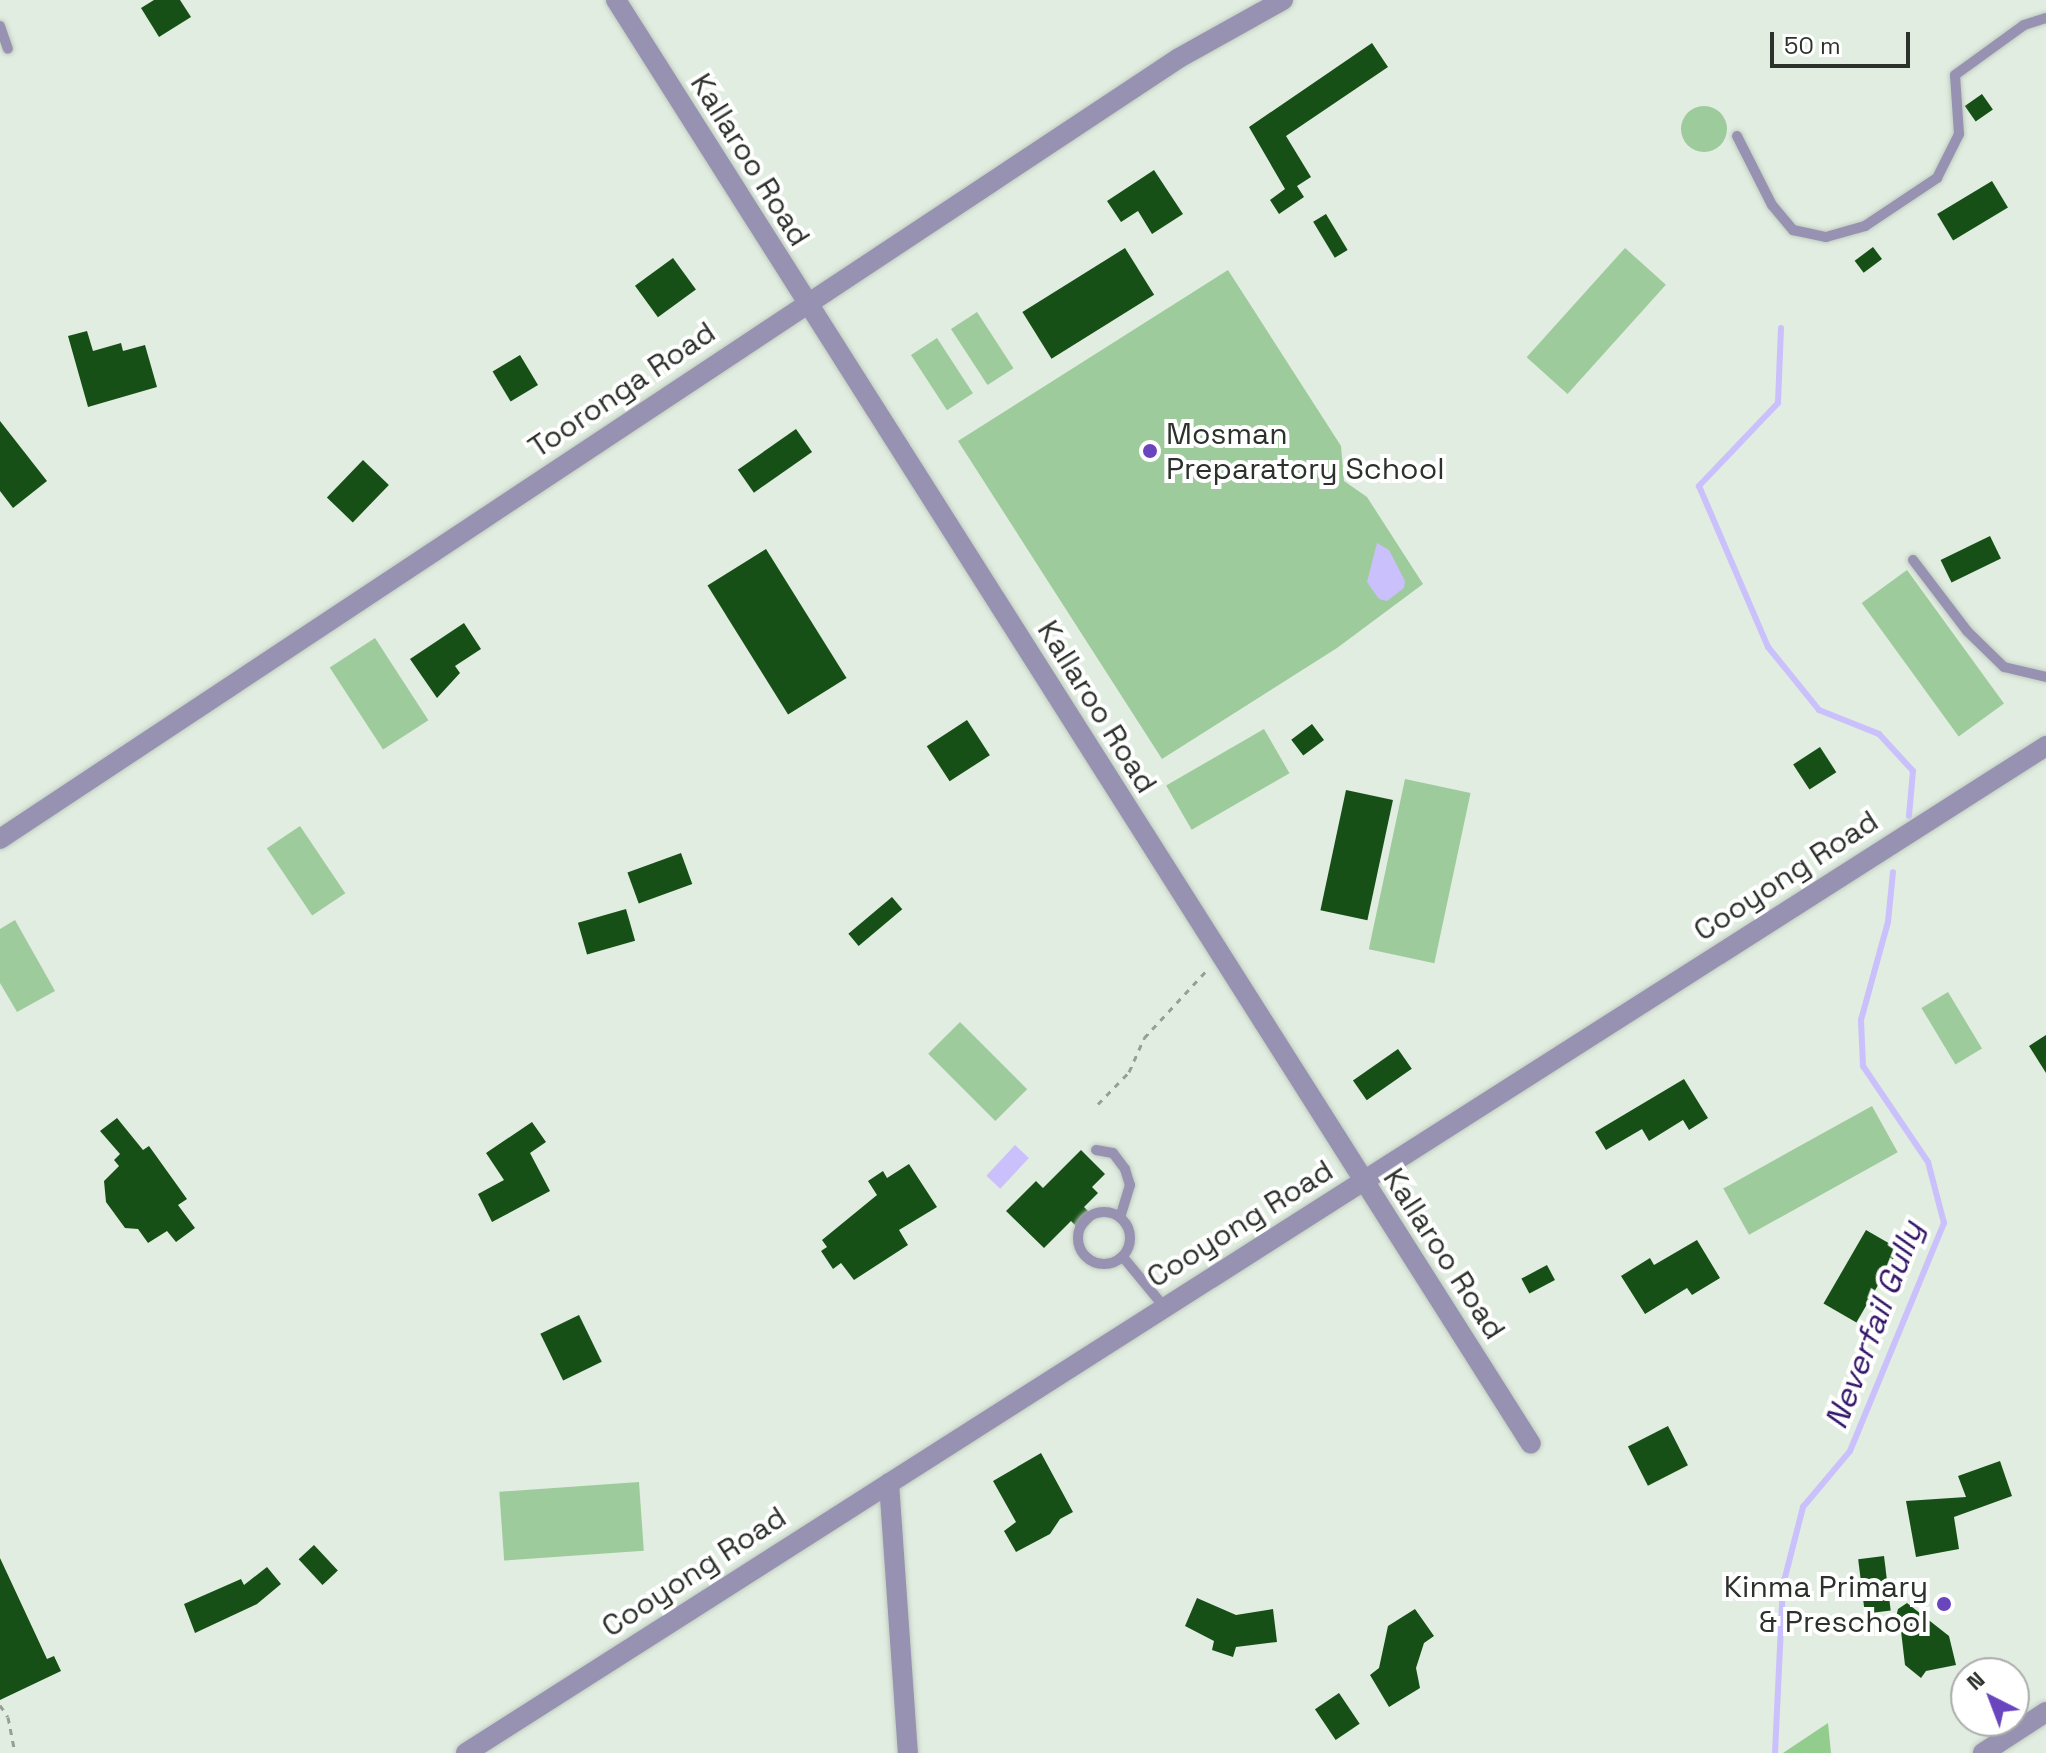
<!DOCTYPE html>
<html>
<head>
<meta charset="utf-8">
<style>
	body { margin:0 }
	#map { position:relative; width:2046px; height:1753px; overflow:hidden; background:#e1ede0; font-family:"Space Grotesk",sans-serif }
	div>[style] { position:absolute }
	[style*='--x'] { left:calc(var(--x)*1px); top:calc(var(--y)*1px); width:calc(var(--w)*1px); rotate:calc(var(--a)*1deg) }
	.green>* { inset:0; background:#9ecb9b; transform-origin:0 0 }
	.round { border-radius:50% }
	.forest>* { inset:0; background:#92cd8e }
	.water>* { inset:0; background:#cac0fc; transform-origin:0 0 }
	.stream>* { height:6px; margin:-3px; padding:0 3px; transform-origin:3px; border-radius:3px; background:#cac0fc }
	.building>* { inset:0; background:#175017; transform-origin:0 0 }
	.path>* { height:3px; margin-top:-1.5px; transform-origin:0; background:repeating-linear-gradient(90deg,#969f95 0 6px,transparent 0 12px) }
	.roads { filter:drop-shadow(0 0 2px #c0cbc0) drop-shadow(0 0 2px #c0cbc0) }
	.service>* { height:10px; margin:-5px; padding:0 5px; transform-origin:5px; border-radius:5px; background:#9792b2 }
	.service>.ring { margin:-5px; padding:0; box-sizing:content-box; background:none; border:10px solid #9792b2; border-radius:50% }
	.minor>* { height:20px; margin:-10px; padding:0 10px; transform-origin:10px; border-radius:10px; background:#9792b2 }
	.dots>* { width:22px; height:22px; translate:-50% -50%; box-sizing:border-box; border:4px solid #fff; border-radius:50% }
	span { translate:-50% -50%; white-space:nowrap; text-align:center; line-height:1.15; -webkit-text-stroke:8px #fff; paint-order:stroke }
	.street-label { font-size:30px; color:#2c312c }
	.poi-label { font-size:30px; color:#2c312c }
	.left { translate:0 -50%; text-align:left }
	.right { translate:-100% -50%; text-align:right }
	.water-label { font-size:32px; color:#331569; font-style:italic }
	.north { position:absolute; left:1950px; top:1657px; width:80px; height:80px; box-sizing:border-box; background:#fff; border:2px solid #abadab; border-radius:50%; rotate:318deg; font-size:22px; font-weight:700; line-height:32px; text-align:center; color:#2c312c }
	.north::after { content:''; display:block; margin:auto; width:28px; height:36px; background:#6945be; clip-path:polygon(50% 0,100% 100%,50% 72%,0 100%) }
	.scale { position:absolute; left:1770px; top:32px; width:140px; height:36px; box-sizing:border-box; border:4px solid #2c312c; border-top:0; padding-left:10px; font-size:24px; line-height:28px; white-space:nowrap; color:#2c312c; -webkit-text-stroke:6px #fff; paint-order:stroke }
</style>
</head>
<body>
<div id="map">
	<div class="green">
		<div class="round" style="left:1681px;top:106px;width:46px;height:46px"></div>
		<div style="left:1625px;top:248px;width:55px;height:147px;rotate:42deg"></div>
		<div style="clip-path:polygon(1228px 270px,1341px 446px,1344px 481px,1367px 497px,1423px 584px,1337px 648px,1162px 759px,958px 441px)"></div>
		<div style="left:977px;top:312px;width:67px;height:31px;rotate:57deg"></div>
		<div style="left:937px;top:338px;width:66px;height:31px;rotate:57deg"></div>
		<div style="left:1907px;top:570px;width:165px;height:56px;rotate:54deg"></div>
		<div style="left:375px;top:638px;width:98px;height:54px;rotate:57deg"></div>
		<div style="left:1264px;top:729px;width:51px;height:113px;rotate:60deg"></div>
		<div style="left:1405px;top:779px;width:67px;height:174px;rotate:12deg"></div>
		<div style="left:300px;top:826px;width:81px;height:40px;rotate:56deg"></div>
		<div style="clip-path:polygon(15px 920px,55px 991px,17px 1012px,0 983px,0 929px)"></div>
		<div style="left:1948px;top:992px;width:66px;height:31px;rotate:59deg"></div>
		<div style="left:960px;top:1022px;width:95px;height:45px;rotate:45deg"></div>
		<div style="left:1872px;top:1106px;width:53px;height:170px;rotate:61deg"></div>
		<div style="left:639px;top:1482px;width:69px;height:140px;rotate:86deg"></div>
	</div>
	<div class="forest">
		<div style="clip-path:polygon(1828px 1723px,1831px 1753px,1783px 1753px)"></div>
	</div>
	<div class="water">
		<div style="clip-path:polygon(1377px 543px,1389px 550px,1405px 581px,1404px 588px,1387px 601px,1379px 599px,1367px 582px)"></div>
		<div style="left:1015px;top:1145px;width:19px;height:42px;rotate:43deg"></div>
	</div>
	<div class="stream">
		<div style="--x:1781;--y:328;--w:75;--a:92.3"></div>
		<div style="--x:1778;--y:403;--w:115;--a:133.6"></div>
		<div style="--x:1699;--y:486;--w:175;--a:66.8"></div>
		<div style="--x:1768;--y:647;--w:81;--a:51"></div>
		<div style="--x:1819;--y:710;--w:65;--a:21.8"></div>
		<div style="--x:1879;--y:734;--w:50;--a:47.4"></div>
		<div style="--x:1913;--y:771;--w:45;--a:95.1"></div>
		<div style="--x:1775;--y:1753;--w:168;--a:-87.3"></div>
		<div style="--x:1783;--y:1585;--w:81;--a:-75.6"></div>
		<div style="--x:1803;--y:1507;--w:73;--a:-50"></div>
		<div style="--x:1850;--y:1451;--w:247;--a:-67.6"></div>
		<div style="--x:1944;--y:1223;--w:63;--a:-104.7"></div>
		<div style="--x:1928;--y:1162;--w:116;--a:-124.1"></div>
		<div style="--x:1863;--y:1066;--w:46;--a:-92.5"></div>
		<div style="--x:1861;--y:1020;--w:102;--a:-74.6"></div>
		<div style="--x:1888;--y:922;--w:50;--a:-84.3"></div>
	</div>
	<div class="building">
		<div style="clip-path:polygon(154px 0,180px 0,191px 17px,159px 37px,141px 8px)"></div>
		<div style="clip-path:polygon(1372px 43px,1388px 67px,1286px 136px,1311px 177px,1297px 186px,1304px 197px,1279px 214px,1270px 200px,1285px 189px,1249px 127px)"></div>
		<div style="left:1982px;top:94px;width:19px;height:21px;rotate:55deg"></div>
		<div style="clip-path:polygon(1154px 170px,1183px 214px,1152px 234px,1138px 211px,1121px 222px,1107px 201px)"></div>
		<div style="left:1992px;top:181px;width:31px;height:64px;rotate:59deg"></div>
		<div style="left:1326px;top:214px;width:42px;height:15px;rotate:59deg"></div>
		<div style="left:1873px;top:247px;width:15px;height:23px;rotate:53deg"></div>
		<div style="left:1125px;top:248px;width:55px;height:121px;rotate:58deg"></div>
		<div style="left:673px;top:258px;width:39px;height:47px;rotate:54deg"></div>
		<div style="clip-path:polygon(87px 331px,93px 351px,121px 343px,123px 351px,145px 345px,157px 387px,88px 407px,68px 336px)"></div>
		<div style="left:520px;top:355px;width:35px;height:32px;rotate:59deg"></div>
		<div style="clip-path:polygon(0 421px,47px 481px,13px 508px,0 491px)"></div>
		<div style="left:796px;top:429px;width:28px;height:71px;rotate:55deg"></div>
		<div style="left:363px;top:460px;width:36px;height:52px;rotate:44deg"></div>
		<div style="left:1990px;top:536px;width:25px;height:55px;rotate:64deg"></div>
		<div style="left:766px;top:549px;width:152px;height:69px;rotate:58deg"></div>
		<div style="clip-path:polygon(464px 623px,481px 649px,455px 666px,460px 673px,437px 698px,410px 659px)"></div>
		<div style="left:967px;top:720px;width:42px;height:48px;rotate:57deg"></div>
		<div style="left:1312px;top:724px;width:20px;height:26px;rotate:53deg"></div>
		<div style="left:1820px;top:747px;width:30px;height:32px;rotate:57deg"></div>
		<div style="left:1346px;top:790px;width:48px;height:123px;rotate:12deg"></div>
		<div style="left:681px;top:853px;width:33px;height:57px;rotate:70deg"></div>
		<div style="left:892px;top:897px;width:16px;height:57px;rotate:50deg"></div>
		<div style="left:626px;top:909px;width:33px;height:50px;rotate:74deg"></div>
		<div style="clip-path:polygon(2046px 1035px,2046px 1073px,2029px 1046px)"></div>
		<div style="left:1398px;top:1049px;width:24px;height:55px;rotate:55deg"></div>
		<div style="clip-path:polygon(1684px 1079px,1708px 1118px,1689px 1130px,1683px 1120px,1649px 1141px,1642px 1129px,1606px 1150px,1595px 1132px)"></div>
		<div style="clip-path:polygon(117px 1118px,143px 1150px,149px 1146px,187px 1199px,178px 1205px,195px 1228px,176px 1242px,167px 1231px,148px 1243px,138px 1229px,125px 1228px,106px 1202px,104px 1181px,119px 1166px,114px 1160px,120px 1154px,100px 1131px)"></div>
		<div style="clip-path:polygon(532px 1122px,546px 1142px,530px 1153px,550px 1191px,492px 1222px,478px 1194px,504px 1180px,486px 1153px)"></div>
		<div style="clip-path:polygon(1081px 1150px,1105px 1174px,1092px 1187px,1098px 1193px,1084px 1207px,1095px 1218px,1082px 1232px,1071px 1221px,1044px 1248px,1006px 1211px,1036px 1181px,1043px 1188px)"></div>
		<div style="clip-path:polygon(909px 1164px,937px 1207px,899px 1230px,908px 1245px,854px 1280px,841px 1263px,833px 1269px,821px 1251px,827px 1247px,822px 1240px,877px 1195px,868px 1181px,883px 1171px,887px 1178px)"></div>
		<div style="left:1866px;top:1230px;width:38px;height:85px;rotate:30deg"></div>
		<div style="clip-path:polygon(1697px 1240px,1720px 1278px,1692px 1295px,1687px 1288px,1645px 1314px,1621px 1276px,1650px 1258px,1654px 1265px)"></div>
		<div style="left:1547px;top:1265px;width:17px;height:29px;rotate:62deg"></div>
		<div style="left:579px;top:1315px;width:52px;height:43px;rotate:64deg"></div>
		<div style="left:1668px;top:1426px;width:44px;height:45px;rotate:63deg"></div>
		<div style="clip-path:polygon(1041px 1453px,1073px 1512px,1060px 1519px,1050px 1534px,1016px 1552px,1004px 1531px,1016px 1522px,993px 1481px)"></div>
		<div style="clip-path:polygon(2000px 1461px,2012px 1496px,1954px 1517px,1959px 1549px,1916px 1557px,1906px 1501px,1966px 1497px,1958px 1476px)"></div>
		<div style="left:314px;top:1545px;width:35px;height:21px;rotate:47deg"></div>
		<div style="left:1884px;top:1556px;width:55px;height:26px;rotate:83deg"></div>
		<div style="clip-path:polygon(0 1558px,47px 1659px,54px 1656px,61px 1671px,0 1700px)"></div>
		<div style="clip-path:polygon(267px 1567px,281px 1584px,257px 1604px,195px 1633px,184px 1604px,241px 1579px,244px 1585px)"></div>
		<div style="clip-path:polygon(1197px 1598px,1236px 1615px,1273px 1609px,1277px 1642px,1236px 1647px,1233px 1657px,1212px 1650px,1214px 1641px,1185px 1626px)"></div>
		<div style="clip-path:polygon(1907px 1603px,1949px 1636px,1956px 1665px,1926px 1671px,1921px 1678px,1905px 1665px,1901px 1631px,1894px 1625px,1898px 1609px)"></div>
		<div style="clip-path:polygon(1415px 1609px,1434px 1636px,1424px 1643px,1416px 1668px,1420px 1688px,1389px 1707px,1370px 1675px,1379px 1668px,1388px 1626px)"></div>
		<div style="left:1339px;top:1693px;width:37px;height:29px;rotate:56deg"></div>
	</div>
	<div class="path">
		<div style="--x:1098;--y:1104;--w:45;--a:-45.9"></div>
		<div style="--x:1129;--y:1072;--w:37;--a:-66"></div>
		<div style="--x:1144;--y:1038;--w:94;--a:-47.2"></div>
		<div style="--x:0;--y:1705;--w:14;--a:56"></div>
		<div style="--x:8;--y:1717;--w:37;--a:79"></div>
	</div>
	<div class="roads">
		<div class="service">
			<div style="--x:0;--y:26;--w:24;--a:71"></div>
			<div style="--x:1737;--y:136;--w:77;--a:63.1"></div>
			<div style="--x:1772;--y:205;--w:33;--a:50"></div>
			<div style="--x:1793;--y:230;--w:34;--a:12"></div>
			<div style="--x:1826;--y:237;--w:41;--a:-15.8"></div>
			<div style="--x:1865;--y:226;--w:87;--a:-33.7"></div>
			<div style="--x:1937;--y:178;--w:49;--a:-63.4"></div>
			<div style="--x:1959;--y:134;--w:59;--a:-93.9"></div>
			<div style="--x:1955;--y:75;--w:85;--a:-35.9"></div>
			<div style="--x:2024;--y:25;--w:23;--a:-18"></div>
			<div style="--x:1913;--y:560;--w:89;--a:52.7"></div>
			<div style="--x:1967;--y:631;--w:52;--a:44.2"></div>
			<div style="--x:2004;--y:667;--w:43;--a:13.4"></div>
			<div style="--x:1096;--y:1150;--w:17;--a:10"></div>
			<div style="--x:1113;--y:1153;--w:20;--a:53"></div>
			<div style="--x:1125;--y:1169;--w:17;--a:73"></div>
			<div style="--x:1130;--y:1185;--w:34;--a:107"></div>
			<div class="ring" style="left:1078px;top:1212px;width:42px;height:42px"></div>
			<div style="--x:1123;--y:1257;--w:66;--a:50.5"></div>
		</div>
		<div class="minor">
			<div style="--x:616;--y:0;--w:1709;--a:57.64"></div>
			<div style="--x:0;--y:839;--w:1414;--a:-33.52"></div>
			<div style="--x:1179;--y:58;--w:119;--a:-29.1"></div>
			<div style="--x:889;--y:1483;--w:271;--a:86"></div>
			<div style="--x:466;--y:1753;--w:1874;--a:-32.51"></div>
			<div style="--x:1983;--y:1753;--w:75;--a:-33.1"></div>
		</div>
	</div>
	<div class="dots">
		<div style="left:1150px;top:451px;background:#6945be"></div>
		<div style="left:1944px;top:1604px;background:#6945be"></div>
	</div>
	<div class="street-label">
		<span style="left:750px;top:160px;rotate:58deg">Kallaroo Road</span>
		<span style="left:622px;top:390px;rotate:-34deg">Tooronga Road</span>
		<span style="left:1097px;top:707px;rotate:58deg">Kallaroo Road</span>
		<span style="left:1786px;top:876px;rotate:-33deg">Cooyong Road</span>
		<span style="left:1240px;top:1224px;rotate:-32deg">Cooyong Road</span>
		<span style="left:1444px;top:1254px;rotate:57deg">Kallaroo Road</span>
		<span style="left:694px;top:1572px;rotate:-33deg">Cooyong Road</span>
	</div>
	<div class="poi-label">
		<span class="left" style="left:1166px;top:451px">Mosman<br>Preparatory School</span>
		<span class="right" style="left:1928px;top:1604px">Kinma Primary<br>&amp; Preschool</span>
	</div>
	<div class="water-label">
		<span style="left:1874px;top:1325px;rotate:-69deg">Neverfail Gully</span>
	</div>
	<div class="north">N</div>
	<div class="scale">50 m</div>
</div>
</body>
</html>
